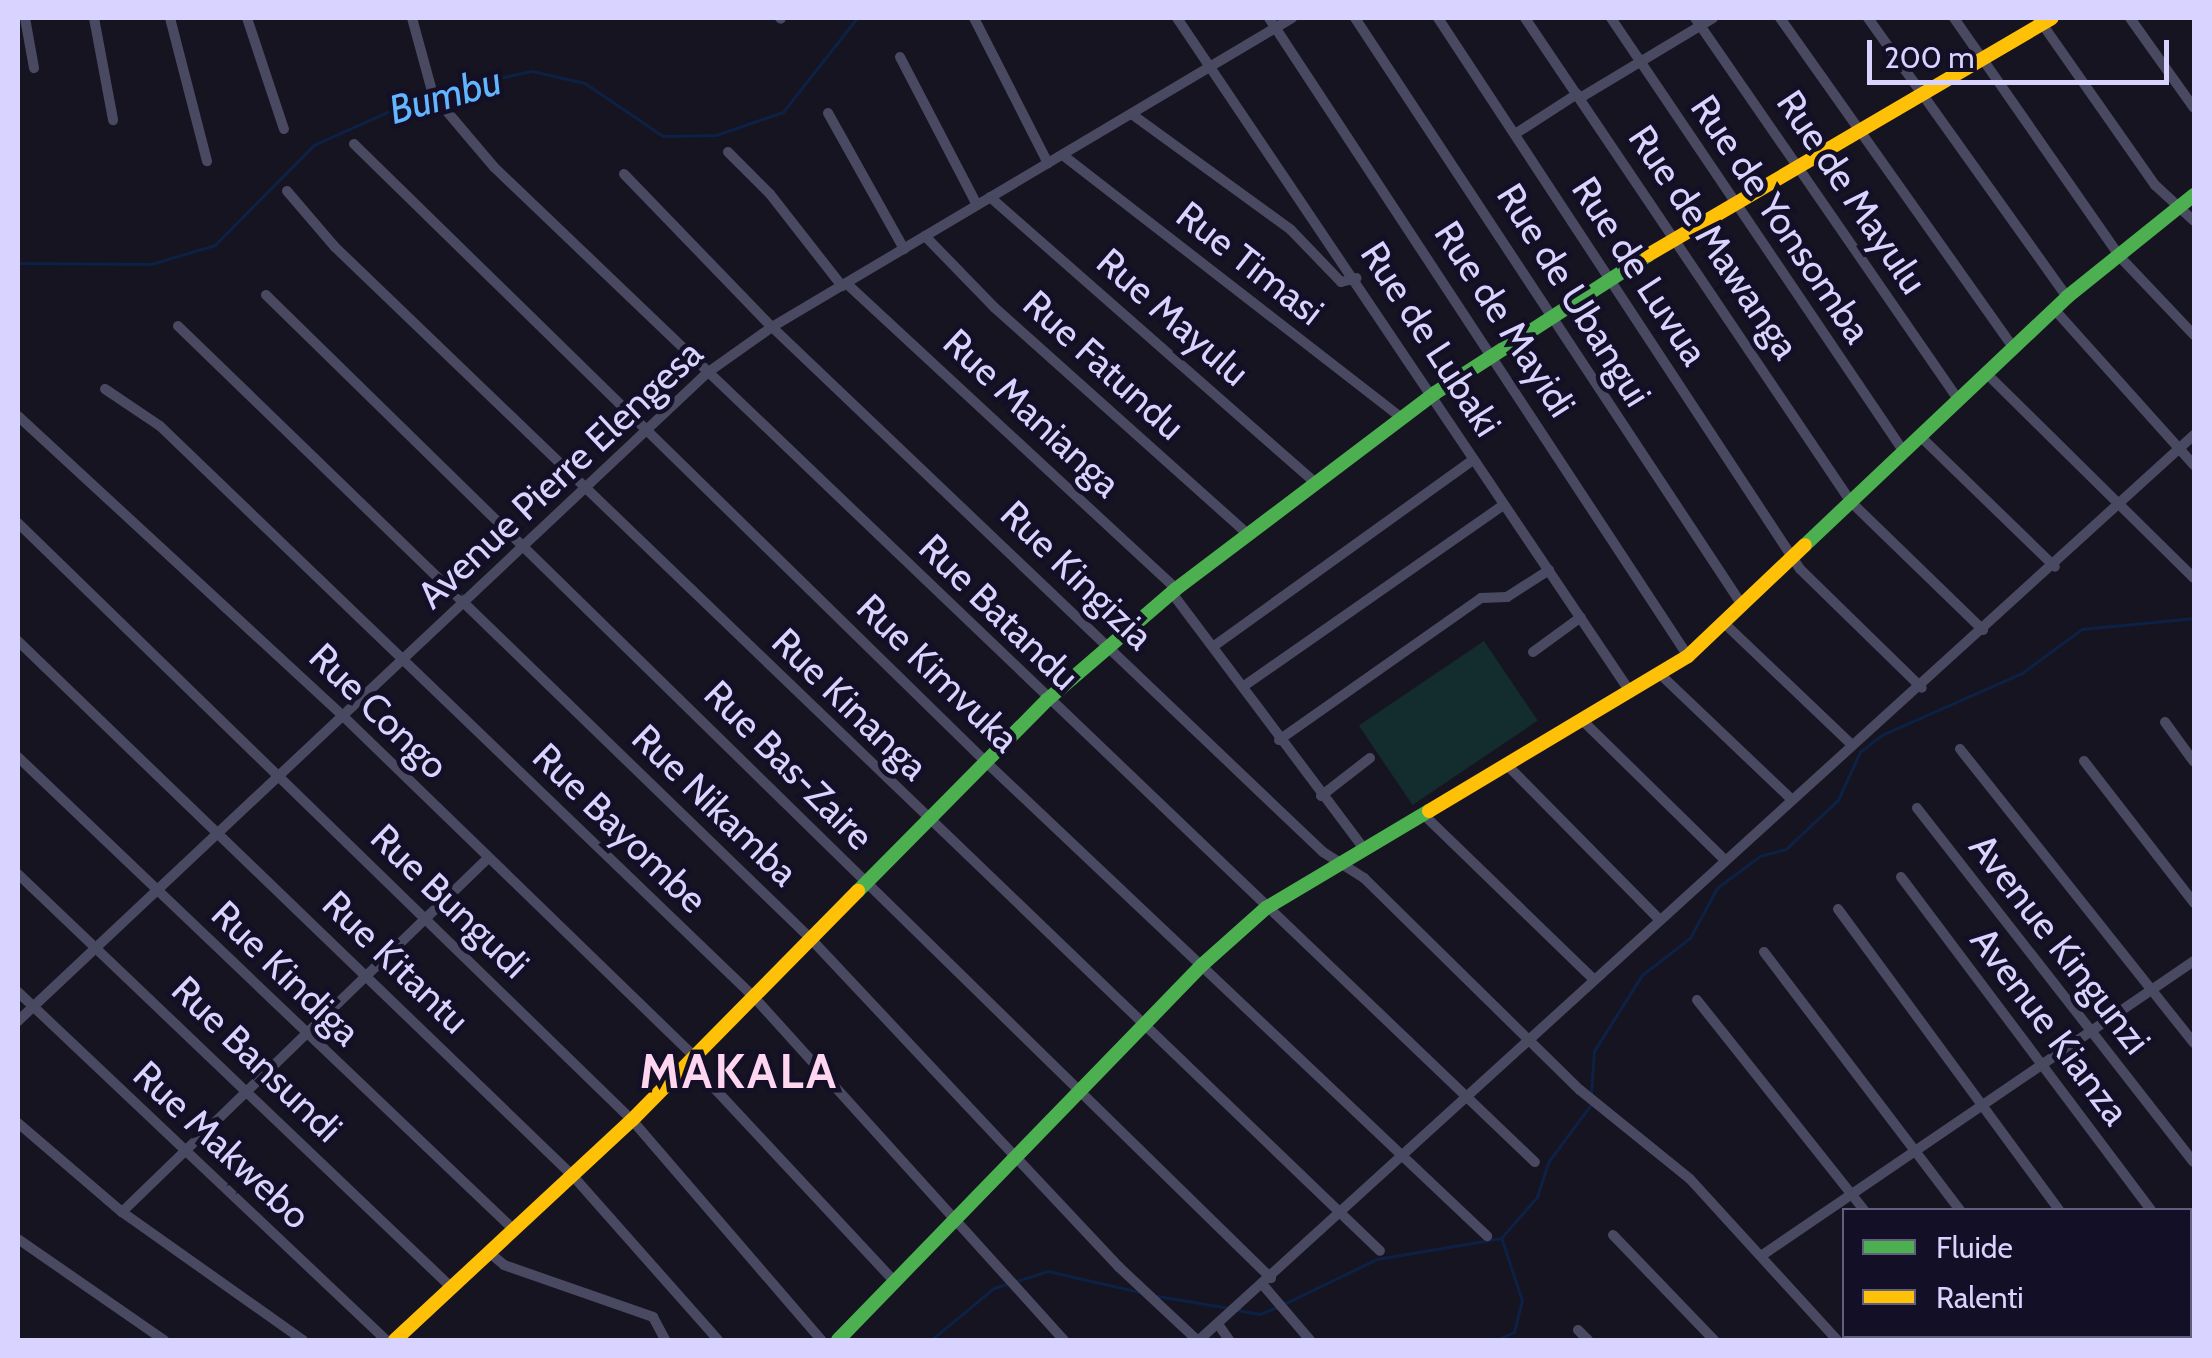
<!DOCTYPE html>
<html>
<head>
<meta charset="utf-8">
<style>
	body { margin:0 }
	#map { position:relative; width:2212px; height:1358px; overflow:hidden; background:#161421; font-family:Cabin,sans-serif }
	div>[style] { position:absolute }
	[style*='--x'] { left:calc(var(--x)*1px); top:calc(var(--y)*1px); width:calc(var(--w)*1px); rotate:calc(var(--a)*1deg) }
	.green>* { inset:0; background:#132c2d; transform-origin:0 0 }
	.stream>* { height:2.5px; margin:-1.25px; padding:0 1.25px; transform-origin:1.25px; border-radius:1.25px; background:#0d2144 }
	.street>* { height:10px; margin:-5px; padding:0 5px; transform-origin:5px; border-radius:5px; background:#4a4962 }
	.fast>* { height:14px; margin:-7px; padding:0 7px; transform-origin:7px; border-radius:7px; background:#4caf50 }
	.slow>* { height:14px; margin:-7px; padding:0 7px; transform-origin:7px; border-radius:7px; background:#ffc107 }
	span { translate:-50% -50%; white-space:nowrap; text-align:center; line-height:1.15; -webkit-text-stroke:9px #130f26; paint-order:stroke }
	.street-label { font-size:38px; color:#d9d4ff }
	.water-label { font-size:40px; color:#62b6ff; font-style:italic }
	.district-label { font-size:48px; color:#ffd6f0; font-weight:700; letter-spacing:2.5px }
	.frame { position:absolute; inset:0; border:20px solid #d9d4ff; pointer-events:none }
	.legend { position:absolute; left:1842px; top:1208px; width:350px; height:130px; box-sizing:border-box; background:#130f26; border:2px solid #625e7d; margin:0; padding:12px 18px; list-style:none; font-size:30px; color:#d9d4ff }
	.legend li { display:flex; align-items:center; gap:20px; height:50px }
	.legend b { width:50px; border:2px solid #625e7d }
	.scale { position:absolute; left:1867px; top:40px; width:302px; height:45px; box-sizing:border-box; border:5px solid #d9d4ff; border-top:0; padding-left:12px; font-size:30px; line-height:35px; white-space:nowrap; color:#d9d4ff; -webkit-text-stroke:8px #130f26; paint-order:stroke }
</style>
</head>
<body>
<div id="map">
	<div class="green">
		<div style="left:1484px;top:641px;width:96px;height:151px;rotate:56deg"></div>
	</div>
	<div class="stream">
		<div style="--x:437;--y:91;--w:97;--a:-11.9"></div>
		<div style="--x:532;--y:71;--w:54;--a:12.8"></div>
		<div style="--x:585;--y:83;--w:94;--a:34.2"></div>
		<div style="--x:663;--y:136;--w:53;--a:-1.1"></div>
		<div style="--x:716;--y:135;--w:71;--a:-18.9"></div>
		<div style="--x:783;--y:112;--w:120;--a:-51.8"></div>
		<div style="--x:18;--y:263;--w:133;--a:0.4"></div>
		<div style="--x:151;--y:264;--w:67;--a:-16.5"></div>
		<div style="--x:215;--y:245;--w:141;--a:-45.3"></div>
		<div style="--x:314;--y:145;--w:127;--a:-24.1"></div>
		<div style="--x:1591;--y:1093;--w:42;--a:-85.9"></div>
		<div style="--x:1594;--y:1051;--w:90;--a:-57.7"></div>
		<div style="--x:1642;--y:975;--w:61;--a:-37.6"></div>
		<div style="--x:1690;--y:938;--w:57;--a:-61.6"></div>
		<div style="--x:1717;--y:888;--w:54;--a:-36.7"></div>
		<div style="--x:1760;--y:856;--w:27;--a:-15"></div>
		<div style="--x:1786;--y:849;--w:71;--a:-43.3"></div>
		<div style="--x:1838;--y:800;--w:53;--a:-65.4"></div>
		<div style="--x:1860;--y:752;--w:28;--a:-38"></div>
		<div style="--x:1882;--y:735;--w:153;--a:-23.9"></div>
		<div style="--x:2022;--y:673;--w:74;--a:-36.3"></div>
		<div style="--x:2082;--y:629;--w:113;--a:-5.6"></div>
		<div style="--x:1017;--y:1281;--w:33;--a:-18"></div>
		<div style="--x:1048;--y:1271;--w:94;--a:12.9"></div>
		<div style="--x:1158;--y:1296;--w:72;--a:9.6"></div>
		<div style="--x:1284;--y:1304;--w:103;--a:-25.8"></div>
		<div style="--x:1377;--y:1259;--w:126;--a:-9.6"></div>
		<div style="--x:1501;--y:1238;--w:55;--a:-48.7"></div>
		<div style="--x:1537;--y:1197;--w:38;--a:-72"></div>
		<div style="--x:1549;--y:1161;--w:69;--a:-53.3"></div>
		<div style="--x:1237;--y:1310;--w:23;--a:10"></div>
		<div style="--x:1260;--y:1314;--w:18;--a:-22"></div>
		<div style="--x:931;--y:1340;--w:82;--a:-39.5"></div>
		<div style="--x:994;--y:1288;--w:16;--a:-18"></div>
		<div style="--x:1497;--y:1340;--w:19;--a:-25"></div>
		<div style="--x:1514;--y:1332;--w:32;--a:-76"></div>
		<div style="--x:1522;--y:1301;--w:64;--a:-108.2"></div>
	</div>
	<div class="street">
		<div style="--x:25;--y:18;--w:51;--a:79.8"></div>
		<div style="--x:94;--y:18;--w:104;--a:79.4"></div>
		<div style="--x:170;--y:18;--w:148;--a:75.5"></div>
		<div style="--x:247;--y:18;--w:117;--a:71.6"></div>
		<div style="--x:412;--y:18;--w:80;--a:74.7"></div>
		<div style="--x:433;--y:95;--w:94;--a:49.7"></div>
		<div style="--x:494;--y:167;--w:1440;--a:43.71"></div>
		<div style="--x:780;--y:18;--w:1;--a:45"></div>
		<div style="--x:974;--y:18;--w:163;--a:63"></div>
		<div style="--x:1177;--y:18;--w:813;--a:56.08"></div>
		<div style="--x:1269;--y:18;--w:763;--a:56.71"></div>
		<div style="--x:1355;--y:18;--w:703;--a:56.6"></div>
		<div style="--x:1438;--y:18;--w:659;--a:56.7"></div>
		<div style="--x:1800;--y:569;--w:170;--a:44.3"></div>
		<div style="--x:1525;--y:18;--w:584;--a:56.04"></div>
		<div style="--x:1851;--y:502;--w:184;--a:44.1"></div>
		<div style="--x:1611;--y:18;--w:524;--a:55.98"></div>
		<div style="--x:1695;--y:18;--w:465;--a:55.4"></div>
		<div style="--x:1780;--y:18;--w:405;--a:54.7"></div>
		<div style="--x:1868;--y:18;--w:343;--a:54.5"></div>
		<div style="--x:1954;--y:18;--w:291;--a:55.2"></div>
		<div style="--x:2120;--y:257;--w:108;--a:46.5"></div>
		<div style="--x:2038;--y:18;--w:204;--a:55"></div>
		<div style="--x:2155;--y:185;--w:53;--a:42.7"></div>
		<div style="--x:2130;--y:18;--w:110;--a:54.6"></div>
		<div style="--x:900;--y:57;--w:167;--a:62.5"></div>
		<div style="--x:1580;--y:98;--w:155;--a:-31"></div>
		<div style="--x:828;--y:113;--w:156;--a:60.8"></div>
		<div style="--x:1133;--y:115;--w:195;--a:36"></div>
		<div style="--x:1291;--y:230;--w:72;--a:46.1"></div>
		<div style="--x:1341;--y:282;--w:16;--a:-14"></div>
		<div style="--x:1515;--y:134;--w:74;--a:-32.8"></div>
		<div style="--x:354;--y:144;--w:884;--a:44.36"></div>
		<div style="--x:986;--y:762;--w:690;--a:43.41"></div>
		<div style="--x:728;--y:152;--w:59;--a:45"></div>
		<div style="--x:770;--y:194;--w:117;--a:52"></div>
		<div style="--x:1064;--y:156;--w:426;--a:37.8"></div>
		<div style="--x:624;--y:174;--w:213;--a:46"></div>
		<div style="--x:772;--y:327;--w:761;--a:43.62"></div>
		<div style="--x:1323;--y:852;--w:49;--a:32.4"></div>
		<div style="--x:1364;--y:878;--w:303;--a:44.5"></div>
		<div style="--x:1580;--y:1090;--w:141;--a:39"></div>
		<div style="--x:1690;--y:1179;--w:218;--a:47.6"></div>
		<div style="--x:287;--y:191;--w:74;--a:49.4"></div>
		<div style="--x:335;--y:247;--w:1449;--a:43.85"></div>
		<div style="--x:990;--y:197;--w:435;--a:41.3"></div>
		<div style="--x:925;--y:236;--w:100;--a:45.8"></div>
		<div style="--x:995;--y:308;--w:339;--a:41.8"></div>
		<div style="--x:846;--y:283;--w:450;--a:42.8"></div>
		<div style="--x:266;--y:295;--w:1406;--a:44.37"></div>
		<div style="--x:2054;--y:309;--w:210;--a:48.1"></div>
		<div style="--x:178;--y:326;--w:880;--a:44.08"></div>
		<div style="--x:810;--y:938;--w:451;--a:46.8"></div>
		<div style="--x:1119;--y:1267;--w:107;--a:43.1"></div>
		<div style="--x:1988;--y:375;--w:289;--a:44.6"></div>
		<div style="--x:105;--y:389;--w:66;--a:33.9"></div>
		<div style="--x:160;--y:426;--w:823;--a:43.87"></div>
		<div style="--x:753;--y:996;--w:464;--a:47.9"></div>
		<div style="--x:18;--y:416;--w:441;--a:42.7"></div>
		<div style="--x:342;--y:715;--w:489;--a:44.1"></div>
		<div style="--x:1922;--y:438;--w:185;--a:44.1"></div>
		<div style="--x:18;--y:523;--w:856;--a:44.2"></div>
		<div style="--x:632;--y:1120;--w:290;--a:49.3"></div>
		<div style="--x:1172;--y:593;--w:320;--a:53.1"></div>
		<div style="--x:1724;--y:623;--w:177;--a:43.6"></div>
		<div style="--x:18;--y:641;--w:771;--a:43.95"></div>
		<div style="--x:573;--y:1176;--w:219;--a:48.5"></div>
		<div style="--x:1214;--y:646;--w:319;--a:-35.7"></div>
		<div style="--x:1533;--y:652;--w:59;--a:-36.1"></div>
		<div style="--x:1662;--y:676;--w:180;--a:43.6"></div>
		<div style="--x:1244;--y:686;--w:316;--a:-34.9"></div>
		<div style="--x:1584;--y:722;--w:197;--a:44.4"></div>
		<div style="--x:2165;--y:722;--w:49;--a:54.1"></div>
		<div style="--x:1279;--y:740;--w:247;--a:-35.1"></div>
		<div style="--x:1481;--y:598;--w:26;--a:-2"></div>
		<div style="--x:1507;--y:597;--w:50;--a:-32.7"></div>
		<div style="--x:1960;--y:749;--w:376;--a:51.5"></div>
		<div style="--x:18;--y:757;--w:685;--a:43.64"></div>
		<div style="--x:2084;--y:761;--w:180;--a:52.2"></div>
		<div style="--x:1509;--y:767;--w:214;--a:45.4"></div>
		<div style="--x:1321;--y:796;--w:62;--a:-37.8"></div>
		<div style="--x:1917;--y:808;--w:449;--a:52"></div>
		<div style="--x:1423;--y:814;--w:237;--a:44.1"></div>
		<div style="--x:18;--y:874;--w:601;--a:43.65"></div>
		<div style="--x:1901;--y:877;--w:416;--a:53.1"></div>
		<div style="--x:1838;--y:909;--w:373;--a:53.7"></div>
		<div style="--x:1764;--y:952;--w:324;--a:52.8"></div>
		<div style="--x:18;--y:992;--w:506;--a:43.4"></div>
		<div style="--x:1697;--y:1000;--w:268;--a:51.5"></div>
		<div style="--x:18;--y:1021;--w:946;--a:-43.24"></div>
		<div style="--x:707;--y:373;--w:80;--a:-35.3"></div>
		<div style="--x:772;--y:327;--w:605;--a:-30.72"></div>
		<div style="--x:688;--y:1060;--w:305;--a:47"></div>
		<div style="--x:18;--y:1123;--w:137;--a:40.6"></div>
		<div style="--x:122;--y:1212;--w:222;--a:35.3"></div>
		<div style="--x:122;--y:1212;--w:508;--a:-44.04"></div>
		<div style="--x:1613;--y:1235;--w:146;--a:46.1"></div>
		<div style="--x:18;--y:1239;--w:178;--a:34.7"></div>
		<div style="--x:491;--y:1254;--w:17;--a:40"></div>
		<div style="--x:504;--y:1265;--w:158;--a:19.2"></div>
		<div style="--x:653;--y:1317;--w:26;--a:62"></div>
		<div style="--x:1761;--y:1256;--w:524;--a:-34.27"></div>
		<div style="--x:2190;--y:1263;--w:8;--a:60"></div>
		<div style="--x:1263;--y:1285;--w:72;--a:49.5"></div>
		<div style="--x:1218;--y:1324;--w:19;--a:55"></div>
		<div style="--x:1578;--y:1330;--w:14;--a:45"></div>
		<div style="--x:1956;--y:1336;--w:6;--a:45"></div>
		<div style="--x:2053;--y:1336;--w:6;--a:45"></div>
		<div style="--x:2147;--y:1336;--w:6;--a:45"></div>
		<div style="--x:1199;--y:1340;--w:1345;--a:-42.29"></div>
	</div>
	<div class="fast">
		<div style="--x:1805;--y:545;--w:361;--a:-43.4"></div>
		<div style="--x:2067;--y:297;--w:163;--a:-38.8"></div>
		<div style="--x:858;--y:891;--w:269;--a:-45.3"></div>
		<div style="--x:1047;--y:700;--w:170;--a:-40.7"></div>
		<div style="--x:1176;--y:589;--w:325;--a:-37.1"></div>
		<div style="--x:1435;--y:393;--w:254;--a:-32.9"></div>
		<div style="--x:838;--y:1340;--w:523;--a:-45.85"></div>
		<div style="--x:1202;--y:965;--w:86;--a:-41.7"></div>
		<div style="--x:1266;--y:908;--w:190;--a:-30.8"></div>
	</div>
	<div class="slow">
		<div style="--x:1648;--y:255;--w:468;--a:-30.4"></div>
		<div style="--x:1429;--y:811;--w:302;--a:-30.9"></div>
		<div style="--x:1688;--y:656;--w:161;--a:-43.5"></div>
		<div style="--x:395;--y:1340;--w:323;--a:-42.9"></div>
		<div style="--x:632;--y:1120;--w:322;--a:-45.4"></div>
	</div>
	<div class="street-label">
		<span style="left:1852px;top:192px;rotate:56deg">Rue de Mayulu</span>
		<span style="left:1781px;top:219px;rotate:56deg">Rue de Yonsomba</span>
		<span style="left:1714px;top:242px;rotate:56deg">Rue de Mawanga</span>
		<span style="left:1250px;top:263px;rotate:38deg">Rue Timasi</span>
		<span style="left:1640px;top:271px;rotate:57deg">Rue de Luvua</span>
		<span style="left:1574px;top:295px;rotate:58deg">Rue de Ubangui</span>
		<span style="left:1173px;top:317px;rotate:41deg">Rue Mayulu</span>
		<span style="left:1505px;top:319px;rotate:57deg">Rue de Mayidi</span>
		<span style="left:1431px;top:339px;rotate:57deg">Rue de Lubaki</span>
		<span style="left:1104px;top:365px;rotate:42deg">Rue Fatundu</span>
		<span style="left:1032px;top:413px;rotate:43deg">Rue Manianga</span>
		<span style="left:560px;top:474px;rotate:-43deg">Avenue Pierre Elengesa</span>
		<span style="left:1077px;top:575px;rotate:44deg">Rue Kingizia</span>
		<span style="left:999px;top:612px;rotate:44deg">Rue Batandu</span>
		<span style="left:938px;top:673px;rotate:44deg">Rue Kimvuka</span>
		<span style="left:850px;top:704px;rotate:44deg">Rue Kinanga</span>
		<span style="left:379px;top:711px;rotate:44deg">Rue Congo</span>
		<span style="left:789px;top:765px;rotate:45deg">Rue Bas-Zaire</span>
		<span style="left:715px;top:805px;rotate:44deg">Rue Nikamba</span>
		<span style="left:620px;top:828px;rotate:44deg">Rue Bayombe</span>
		<span style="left:450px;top:901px;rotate:44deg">Rue Bungudi</span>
		<span style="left:2060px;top:944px;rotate:52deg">Avenue Kingunzi</span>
		<span style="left:396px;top:962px;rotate:44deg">Rue Kitantu</span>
		<span style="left:286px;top:973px;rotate:44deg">Rue Kindiga</span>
		<span style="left:2050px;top:1026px;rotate:53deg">Avenue Kianza</span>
		<span style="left:257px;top:1059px;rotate:44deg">Rue Bansundi</span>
		<span style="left:222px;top:1145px;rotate:43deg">Rue Makwebo</span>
	</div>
	<div class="water-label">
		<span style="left:445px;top:95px;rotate:-16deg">Bumbu</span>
	</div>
	<div class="district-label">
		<span style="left:739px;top:1072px">MAKALA</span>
	</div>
	<div class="frame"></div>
	<ul class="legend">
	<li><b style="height:12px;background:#4caf50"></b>Fluide</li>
	<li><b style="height:12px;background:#ffc107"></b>Ralenti</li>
	</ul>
	<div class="scale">200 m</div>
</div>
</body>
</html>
